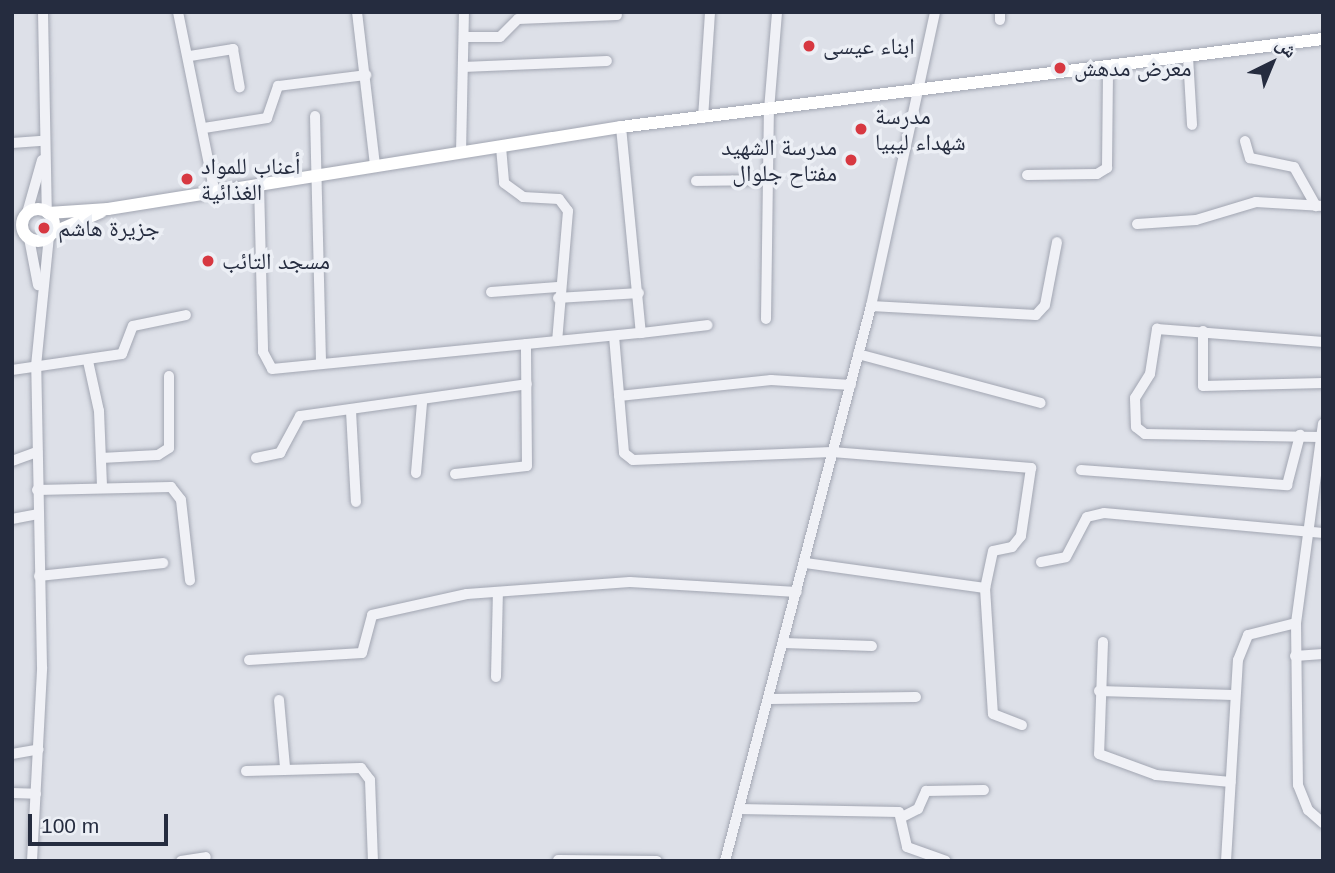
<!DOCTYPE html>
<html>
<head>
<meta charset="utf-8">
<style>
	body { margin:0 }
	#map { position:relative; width:1335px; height:873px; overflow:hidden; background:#dde0e8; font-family:Helvetica,"Noto Naskh Arabic",sans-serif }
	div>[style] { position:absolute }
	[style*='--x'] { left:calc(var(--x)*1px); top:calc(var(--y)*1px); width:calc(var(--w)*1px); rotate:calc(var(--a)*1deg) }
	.roads { filter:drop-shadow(0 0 2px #a2a6b2) drop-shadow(0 0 2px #a2a6b2) }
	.minor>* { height:10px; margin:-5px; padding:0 5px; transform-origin:5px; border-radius:5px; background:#f0f1f6 }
	.major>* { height:12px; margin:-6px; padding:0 6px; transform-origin:6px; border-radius:6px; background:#fff }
	.major>.ring { margin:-6px; padding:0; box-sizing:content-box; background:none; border:12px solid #fff; border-radius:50% }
	.dots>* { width:19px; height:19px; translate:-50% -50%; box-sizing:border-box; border:4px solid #eceff5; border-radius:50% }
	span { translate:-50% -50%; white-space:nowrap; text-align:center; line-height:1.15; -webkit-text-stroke:7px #eceff5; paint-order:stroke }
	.poi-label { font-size:23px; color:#252c3f }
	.left { translate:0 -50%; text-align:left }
	.right { translate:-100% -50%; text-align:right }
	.frame { position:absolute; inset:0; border:14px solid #252c3f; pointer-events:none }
	.north { position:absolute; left:1237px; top:28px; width:70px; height:70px; -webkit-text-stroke:5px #eceff5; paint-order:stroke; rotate:43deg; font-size:19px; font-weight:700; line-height:28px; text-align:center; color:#252c3f }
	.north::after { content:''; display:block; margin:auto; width:24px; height:32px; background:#252c3f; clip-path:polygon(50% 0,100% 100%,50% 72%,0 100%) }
	.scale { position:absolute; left:28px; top:814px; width:140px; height:32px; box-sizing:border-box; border:4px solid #252c3f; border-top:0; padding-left:9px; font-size:21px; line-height:24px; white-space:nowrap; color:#252c3f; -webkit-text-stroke:5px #eceff5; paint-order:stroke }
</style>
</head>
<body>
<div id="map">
	<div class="roads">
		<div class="minor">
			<div style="--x:43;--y:12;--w:200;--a:88.9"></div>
			<div style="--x:178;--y:12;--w:181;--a:78.5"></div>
			<div style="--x:357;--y:12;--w:154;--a:83.3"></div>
			<div style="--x:1000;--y:20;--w:8;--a:-90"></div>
			<div style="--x:464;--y:37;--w:36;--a:0"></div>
			<div style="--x:500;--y:37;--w:25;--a:-45"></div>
			<div style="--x:518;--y:19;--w:99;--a:-2.3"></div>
			<div style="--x:190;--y:56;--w:44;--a:-9.2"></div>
			<div style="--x:233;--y:49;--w:39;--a:80"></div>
			<div style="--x:1188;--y:57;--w:68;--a:86.6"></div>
			<div style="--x:463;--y:67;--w:144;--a:-2.4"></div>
			<div style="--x:315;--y:116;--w:248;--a:88.6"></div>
			<div style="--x:703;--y:118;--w:106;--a:-86.2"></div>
			<div style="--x:621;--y:127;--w:207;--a:84.5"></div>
			<div style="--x:641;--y:333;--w:67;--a:-6.8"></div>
			<div style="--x:204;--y:128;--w:64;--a:-9"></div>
			<div style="--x:267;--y:118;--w:34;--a:-71"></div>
			<div style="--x:278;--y:86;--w:89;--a:-7.1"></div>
			<div style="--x:1245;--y:141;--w:18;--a:74"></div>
			<div style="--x:1250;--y:158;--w:45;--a:11.6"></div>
			<div style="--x:1294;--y:167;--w:45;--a:60.6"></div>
			<div style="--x:12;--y:143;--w:31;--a:-4"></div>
			<div style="--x:501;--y:147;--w:36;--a:85"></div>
			<div style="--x:504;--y:183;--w:24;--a:36"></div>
			<div style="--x:523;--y:197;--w:36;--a:3"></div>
			<div style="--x:559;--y:199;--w:15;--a:53"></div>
			<div style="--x:568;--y:211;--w:130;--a:94.8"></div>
			<div style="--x:461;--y:153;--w:141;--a:-88.8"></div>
			<div style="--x:1027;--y:175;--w:70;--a:-0.8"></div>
			<div style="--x:1097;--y:174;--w:12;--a:-31"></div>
			<div style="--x:1107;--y:168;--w:101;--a:-89.4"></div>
			<div style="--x:696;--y:181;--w:71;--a:-0.8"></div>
			<div style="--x:259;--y:184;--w:168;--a:88.6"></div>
			<div style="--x:263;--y:352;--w:19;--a:62"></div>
			<div style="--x:272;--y:369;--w:371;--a:-5.6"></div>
			<div style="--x:27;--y:213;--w:55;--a:-74.2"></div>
			<div style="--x:1137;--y:224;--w:59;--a:-3.9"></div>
			<div style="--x:1196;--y:220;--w:63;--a:-16.7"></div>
			<div style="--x:1256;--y:202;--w:67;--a:3.4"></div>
			<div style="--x:29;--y:238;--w:48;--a:79.2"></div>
			<div style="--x:491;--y:292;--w:67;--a:-4.3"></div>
			<div style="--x:558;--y:298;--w:81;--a:-3.5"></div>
			<div style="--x:871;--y:306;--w:165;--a:3.1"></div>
			<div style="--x:1036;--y:315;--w:13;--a:-48"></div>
			<div style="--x:1045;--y:305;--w:64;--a:-79.2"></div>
			<div style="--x:766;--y:319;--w:209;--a:-89.2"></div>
			<div style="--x:769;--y:110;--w:98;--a:-85.3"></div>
			<div style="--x:1203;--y:331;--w:55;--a:90"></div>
			<div style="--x:1203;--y:386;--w:120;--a:-1.4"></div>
			<div style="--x:614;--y:336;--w:117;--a:85.1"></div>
			<div style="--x:624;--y:453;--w:11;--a:38"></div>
			<div style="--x:633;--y:460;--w:199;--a:-2.3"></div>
			<div style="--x:832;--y:452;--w:200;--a:4.6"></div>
			<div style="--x:1031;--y:468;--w:69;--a:98.4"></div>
			<div style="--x:1021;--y:536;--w:14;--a:129"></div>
			<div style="--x:1012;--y:547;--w:19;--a:168"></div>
			<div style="--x:993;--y:551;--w:38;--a:102"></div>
			<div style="--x:985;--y:588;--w:126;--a:86.4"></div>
			<div style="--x:993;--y:714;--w:31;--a:21"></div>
			<div style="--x:858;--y:354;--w:189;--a:15"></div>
			<div style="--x:88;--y:361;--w:51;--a:77.6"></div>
			<div style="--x:99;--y:411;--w:75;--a:87.7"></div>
			<div style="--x:12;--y:370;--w:111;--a:-8.3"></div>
			<div style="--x:122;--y:354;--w:30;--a:-69"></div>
			<div style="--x:133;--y:326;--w:54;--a:-11.7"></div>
			<div style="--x:619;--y:396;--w:153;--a:-6"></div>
			<div style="--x:771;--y:380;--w:80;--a:3.6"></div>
			<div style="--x:351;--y:411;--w:91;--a:86.9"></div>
			<div style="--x:1320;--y:437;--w:175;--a:-179"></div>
			<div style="--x:1145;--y:434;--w:11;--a:-142"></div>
			<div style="--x:1136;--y:427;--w:29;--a:-92"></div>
			<div style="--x:1135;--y:398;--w:28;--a:-58"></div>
			<div style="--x:1150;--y:374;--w:46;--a:-81.2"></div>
			<div style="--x:1157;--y:329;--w:167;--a:4.5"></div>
			<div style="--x:101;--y:458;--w:57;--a:-3"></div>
			<div style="--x:158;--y:455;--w:13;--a:-32"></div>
			<div style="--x:169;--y:448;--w:72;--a:-90"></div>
			<div style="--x:256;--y:458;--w:25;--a:-12"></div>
			<div style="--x:280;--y:453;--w:42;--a:-61.6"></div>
			<div style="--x:300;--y:416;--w:229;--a:-8"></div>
			<div style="--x:12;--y:461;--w:27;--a:-20"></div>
			<div style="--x:1081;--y:470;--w:207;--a:4.2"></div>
			<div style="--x:1287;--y:485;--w:52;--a:-75.4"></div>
			<div style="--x:416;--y:473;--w:70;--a:-85.1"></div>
			<div style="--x:455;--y:474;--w:72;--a:-6.3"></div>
			<div style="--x:527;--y:466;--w:122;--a:-90.5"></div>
			<div style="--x:37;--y:490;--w:134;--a:-1.3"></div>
			<div style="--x:171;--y:487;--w:16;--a:52"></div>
			<div style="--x:181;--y:500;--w:81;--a:83.6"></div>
			<div style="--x:12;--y:519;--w:26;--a:-11"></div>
			<div style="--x:1041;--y:562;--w:25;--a:-11"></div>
			<div style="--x:1066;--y:557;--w:45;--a:-62.3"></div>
			<div style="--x:1087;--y:517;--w:17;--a:-13"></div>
			<div style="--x:1104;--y:513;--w:220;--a:5.2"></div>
			<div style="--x:805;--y:563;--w:182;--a:7.9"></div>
			<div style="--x:39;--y:576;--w:125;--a:-6"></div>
			<div style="--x:1296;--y:623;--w:162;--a:89.3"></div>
			<div style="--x:1298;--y:785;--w:27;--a:68"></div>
			<div style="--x:1308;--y:810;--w:20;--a:41"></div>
			<div style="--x:1103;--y:642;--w:112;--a:92"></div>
			<div style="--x:1099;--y:754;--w:61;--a:20.2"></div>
			<div style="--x:1156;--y:775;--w:75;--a:5.3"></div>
			<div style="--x:784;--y:643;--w:88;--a:2"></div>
			<div style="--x:1295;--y:656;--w:28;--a:-4"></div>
			<div style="--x:249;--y:660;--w:113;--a:-3.5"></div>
			<div style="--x:362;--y:653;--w:39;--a:-75"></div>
			<div style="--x:372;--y:615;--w:97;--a:-12.5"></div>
			<div style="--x:467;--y:594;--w:163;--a:-4.2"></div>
			<div style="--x:630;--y:582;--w:167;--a:3.4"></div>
			<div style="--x:496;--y:677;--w:85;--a:-88.7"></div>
			<div style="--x:1099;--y:691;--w:134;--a:1.7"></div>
			<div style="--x:770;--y:699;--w:146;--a:-0.8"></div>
			<div style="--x:279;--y:700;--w:67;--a:84.9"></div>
			<div style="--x:12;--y:754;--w:27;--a:-10"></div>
			<div style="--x:246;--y:771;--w:115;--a:-1.5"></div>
			<div style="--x:361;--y:768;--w:15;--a:53"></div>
			<div style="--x:370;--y:780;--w:81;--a:87.9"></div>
			<div style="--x:12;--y:793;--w:24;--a:2"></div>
			<div style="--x:739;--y:809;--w:160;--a:1.1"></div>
			<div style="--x:899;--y:812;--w:36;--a:77"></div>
			<div style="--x:907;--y:847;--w:41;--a:19.7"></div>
			<div style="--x:904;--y:816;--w:16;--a:-27"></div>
			<div style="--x:918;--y:809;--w:20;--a:-66"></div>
			<div style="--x:926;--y:791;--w:58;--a:-1"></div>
			<div style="--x:558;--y:860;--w:99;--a:0.6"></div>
			<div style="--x:32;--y:861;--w:194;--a:-87"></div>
			<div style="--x:42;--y:667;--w:301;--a:-91.1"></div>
			<div style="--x:36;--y:366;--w:131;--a:-84.3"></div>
			<div style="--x:181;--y:861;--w:25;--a:-9"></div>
			<div style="--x:725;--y:861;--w:574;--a:-75.26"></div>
			<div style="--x:871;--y:306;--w:301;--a:-77.7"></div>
			<div style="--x:1226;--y:861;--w:201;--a:-86.6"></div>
			<div style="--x:1238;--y:660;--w:27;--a:-68"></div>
			<div style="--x:1248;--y:635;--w:49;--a:-14"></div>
			<div style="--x:1296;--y:623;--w:201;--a:-82.3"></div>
		</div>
		<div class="major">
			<div class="ring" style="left:22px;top:209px;width:20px;height:20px"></div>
			<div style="--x:48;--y:213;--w:60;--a:-3.8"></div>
			<div style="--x:108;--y:209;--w:520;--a:-9.08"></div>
			<div style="--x:621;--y:127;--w:707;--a:-7.15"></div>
			<div style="--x:52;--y:233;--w:53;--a:-23.2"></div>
		</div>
	</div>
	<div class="dots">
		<div style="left:809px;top:46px;background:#d73841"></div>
		<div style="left:1060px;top:68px;background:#d73841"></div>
		<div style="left:861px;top:129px;background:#d73841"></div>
		<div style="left:851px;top:160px;background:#d73841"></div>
		<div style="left:187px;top:179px;background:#d73841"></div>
		<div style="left:44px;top:228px;background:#d73841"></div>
		<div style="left:208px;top:261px;background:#d73841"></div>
	</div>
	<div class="poi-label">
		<span class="left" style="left:823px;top:46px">ابناء عيسى</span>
		<span class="left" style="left:1074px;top:68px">معرض مدهش</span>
		<span class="left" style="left:875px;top:129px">مدرسة<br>شهداء ليبيا</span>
		<span class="right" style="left:837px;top:160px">مدرسة الشهيد<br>مفتاح جلوال</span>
		<span class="left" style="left:201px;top:179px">أعناب للمواد<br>الغذائية</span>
		<span class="left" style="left:58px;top:228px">جزيرة هاشم</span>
		<span class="left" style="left:222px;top:261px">مسجد التائب</span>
	</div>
	<div class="frame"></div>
	<div class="north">ش</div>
	<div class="scale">100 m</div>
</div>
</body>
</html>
